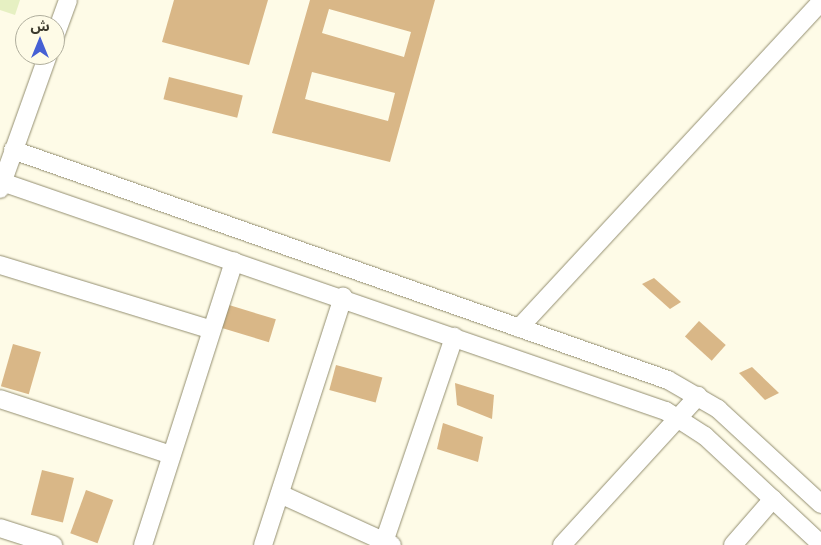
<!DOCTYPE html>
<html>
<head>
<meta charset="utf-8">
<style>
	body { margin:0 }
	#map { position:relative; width:821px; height:545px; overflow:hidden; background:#fefbe7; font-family:Manrope,"Noto Sans Arabic",sans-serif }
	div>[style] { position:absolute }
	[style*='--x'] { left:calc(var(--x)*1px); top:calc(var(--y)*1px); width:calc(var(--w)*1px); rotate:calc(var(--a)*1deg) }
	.green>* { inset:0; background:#e6f0c2 }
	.building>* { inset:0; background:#d9b787; transform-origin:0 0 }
	.roads { filter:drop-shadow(0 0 1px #938e70) drop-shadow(0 0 1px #938e70) }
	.minor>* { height:18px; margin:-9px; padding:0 9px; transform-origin:9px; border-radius:9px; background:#fff }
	span { translate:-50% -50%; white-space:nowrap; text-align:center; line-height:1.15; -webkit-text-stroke:4px #fefbe7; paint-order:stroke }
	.north { position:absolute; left:15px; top:15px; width:50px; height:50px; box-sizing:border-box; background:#fefbe7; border:1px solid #b0ae9d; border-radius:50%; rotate:0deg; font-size:14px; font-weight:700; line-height:20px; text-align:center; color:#3c3a2d }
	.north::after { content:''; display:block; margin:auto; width:18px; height:22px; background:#4660d4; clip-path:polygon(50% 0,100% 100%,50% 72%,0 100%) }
</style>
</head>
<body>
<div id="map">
	<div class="green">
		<div style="clip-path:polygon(0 0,20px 0,15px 15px,0 10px)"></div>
	</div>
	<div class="building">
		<div style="clip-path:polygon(174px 0,268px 0,249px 65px,162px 42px)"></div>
		<div style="clip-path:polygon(evenodd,310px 0,435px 0,390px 162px,272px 133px,310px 0,329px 9px,411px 32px,404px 57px,322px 33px,329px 9px,310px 0,312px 72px,395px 93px,388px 121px,305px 99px,312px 72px)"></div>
		<div style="left:169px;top:77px;width:76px;height:23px;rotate:14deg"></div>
		<div style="clip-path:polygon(654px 278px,681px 302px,670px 309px,642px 284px)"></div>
		<div style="left:229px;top:305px;width:49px;height:24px;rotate:17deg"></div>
		<div style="left:699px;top:321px;width:36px;height:21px;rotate:42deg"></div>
		<div style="left:13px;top:344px;width:29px;height:44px;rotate:16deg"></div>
		<div style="left:336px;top:365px;width:48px;height:26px;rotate:15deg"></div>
		<div style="clip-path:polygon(752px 367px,779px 393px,765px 400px,739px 373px)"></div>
		<div style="clip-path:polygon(455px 383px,494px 395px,492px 419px,457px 405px)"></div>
		<div style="clip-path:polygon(443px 423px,483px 437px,478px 462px,437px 449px)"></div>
		<div style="left:42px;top:470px;width:33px;height:46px;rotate:14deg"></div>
		<div style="left:86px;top:490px;width:29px;height:46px;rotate:20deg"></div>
	</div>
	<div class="roads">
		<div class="minor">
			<div style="--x:55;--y:36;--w:38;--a:-70"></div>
			<div style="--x:13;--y:150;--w:694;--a:19.35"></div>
			<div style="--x:668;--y:380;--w:58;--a:30.1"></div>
			<div style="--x:718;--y:409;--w:140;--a:42.7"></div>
			<div style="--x:2;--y:182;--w:702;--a:19.03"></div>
			<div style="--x:666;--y:411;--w:46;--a:32.7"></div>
			<div style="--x:705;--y:436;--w:158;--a:43"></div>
			<div style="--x:0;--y:189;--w:142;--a:-70.3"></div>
			<div style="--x:0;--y:265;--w:219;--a:17"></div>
			<div style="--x:519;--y:328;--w:444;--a:-47.2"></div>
			<div style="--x:0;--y:399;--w:180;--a:18.1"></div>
			<div style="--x:280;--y:494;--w:123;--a:24.5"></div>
			<div style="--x:0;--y:528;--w:56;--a:17.8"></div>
			<div style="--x:384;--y:542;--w:217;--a:-71.1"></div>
			<div style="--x:143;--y:545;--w:298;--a:-72.2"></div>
			<div style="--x:263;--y:545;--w:261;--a:-72.1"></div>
			<div style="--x:562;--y:545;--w:202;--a:-47.6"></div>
			<div style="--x:733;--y:545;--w:61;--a:-49"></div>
		</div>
	</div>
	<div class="north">ش</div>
</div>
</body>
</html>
